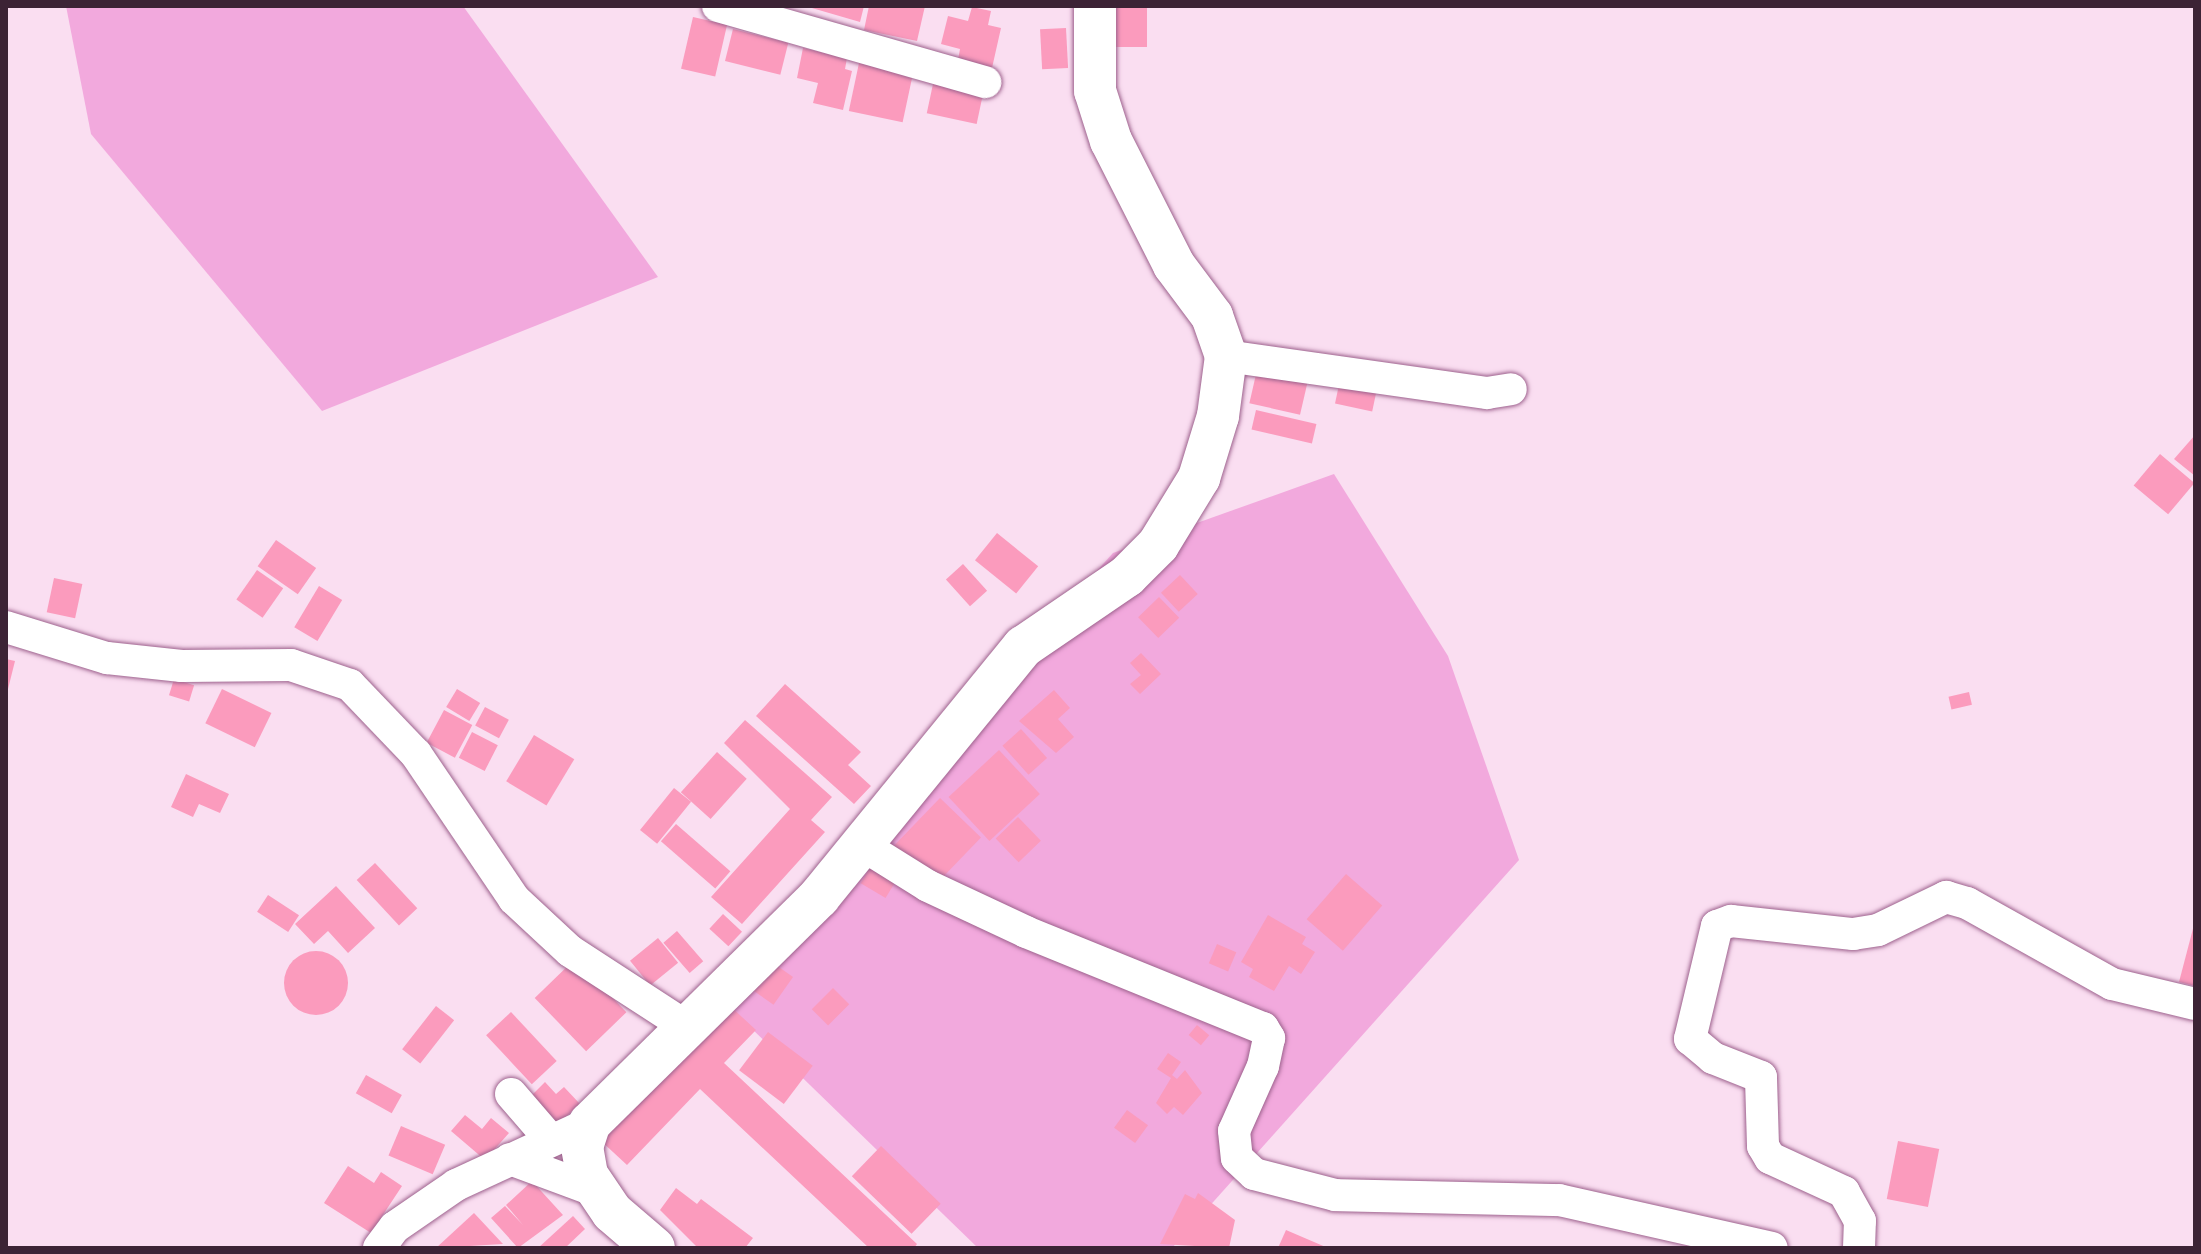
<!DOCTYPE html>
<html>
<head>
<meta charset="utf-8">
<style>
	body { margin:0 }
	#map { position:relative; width:2201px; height:1254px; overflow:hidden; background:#fadef1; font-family:"IBM Plex Sans",sans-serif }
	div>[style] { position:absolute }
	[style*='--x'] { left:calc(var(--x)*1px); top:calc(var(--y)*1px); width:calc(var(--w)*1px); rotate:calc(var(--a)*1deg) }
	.green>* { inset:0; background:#f2a9dd }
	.building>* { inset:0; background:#fb9bbd; transform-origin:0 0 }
	.round { border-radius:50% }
	.roads { filter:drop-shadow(0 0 2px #9d618d) drop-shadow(0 0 2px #9d618d) }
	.minor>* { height:32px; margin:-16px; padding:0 16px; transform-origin:16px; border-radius:16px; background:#fff }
	.major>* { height:42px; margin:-21px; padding:0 21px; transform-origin:21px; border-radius:21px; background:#fff }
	span { translate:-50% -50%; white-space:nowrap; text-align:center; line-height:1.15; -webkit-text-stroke:6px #fef0fa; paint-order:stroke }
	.frame { position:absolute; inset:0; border:8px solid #3c2335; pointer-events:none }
</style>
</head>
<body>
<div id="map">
	<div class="green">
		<div style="clip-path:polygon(66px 6px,463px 6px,658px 277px,322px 411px,91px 134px)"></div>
		<div style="clip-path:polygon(1334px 474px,1448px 656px,1519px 860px,1172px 1248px,978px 1248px,716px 994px,1113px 553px)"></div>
	</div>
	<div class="building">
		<div style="clip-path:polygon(805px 6px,864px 6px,860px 22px)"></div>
		<div style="clip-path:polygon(869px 6px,925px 6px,917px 41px,864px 30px)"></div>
		<div style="left:1108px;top:6px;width:39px;height:41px"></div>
		<div style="clip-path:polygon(972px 7px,991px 11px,988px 25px,1001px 28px,992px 68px,958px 60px,960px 49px,941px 44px,948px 16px,968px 21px)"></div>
		<div style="left:693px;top:17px;width:35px;height:53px;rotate:13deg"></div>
		<div style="left:1066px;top:28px;width:40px;height:26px;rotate:87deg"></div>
		<div style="left:733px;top:29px;width:57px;height:33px;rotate:14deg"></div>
		<div style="clip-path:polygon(803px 48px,847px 58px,845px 69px,852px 71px,843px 110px,813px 103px,818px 83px,797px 78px)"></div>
		<div style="left:859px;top:63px;width:55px;height:49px;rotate:12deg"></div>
		<div style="left:933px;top:84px;width:51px;height:30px;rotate:12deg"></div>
		<div style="left:1257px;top:370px;width:52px;height:34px;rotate:13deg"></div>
		<div style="left:1340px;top:380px;width:38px;height:24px;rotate:12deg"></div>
		<div style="left:1256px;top:410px;width:62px;height:20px;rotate:13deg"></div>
		<div style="clip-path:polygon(2195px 435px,2195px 476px,2174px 459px)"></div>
		<div style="left:2160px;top:454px;width:45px;height:41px;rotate:40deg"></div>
		<div style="left:997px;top:533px;width:53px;height:35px;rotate:39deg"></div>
		<div style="left:276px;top:540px;width:49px;height:32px;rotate:35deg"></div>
		<div style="left:963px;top:564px;width:36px;height:23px;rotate:48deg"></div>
		<div style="left:257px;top:570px;width:32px;height:36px;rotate:35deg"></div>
		<div style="left:1180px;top:575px;width:26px;height:26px;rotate:47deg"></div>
		<div style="left:54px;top:578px;width:29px;height:35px;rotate:12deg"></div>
		<div style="left:319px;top:586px;width:27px;height:48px;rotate:31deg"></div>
		<div style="left:1159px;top:597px;width:29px;height:29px;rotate:46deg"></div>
		<div style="clip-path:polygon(1141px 653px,1161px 674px,1140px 694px,1130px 684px,1141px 675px,1130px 663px)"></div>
		<div style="clip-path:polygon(6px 659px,15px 661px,7px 693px,6px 693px)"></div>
		<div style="left:174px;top:679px;width:21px;height:17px;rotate:17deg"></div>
		<div style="clip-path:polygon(785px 684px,861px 752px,848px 765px,871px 786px,854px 804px,756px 716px)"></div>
		<div style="left:222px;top:689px;width:55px;height:38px;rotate:26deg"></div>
		<div style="left:457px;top:689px;width:27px;height:21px;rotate:31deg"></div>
		<div style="clip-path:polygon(1054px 690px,1070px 708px,1058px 719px,1074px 737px,1056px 753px,1019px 721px)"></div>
		<div style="left:1969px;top:692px;width:13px;height:21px;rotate:77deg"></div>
		<div style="left:485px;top:707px;width:27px;height:21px;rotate:28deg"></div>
		<div style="left:444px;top:710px;width:32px;height:37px;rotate:28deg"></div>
		<div style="clip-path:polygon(745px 720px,832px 797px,811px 820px,825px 832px,742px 924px,711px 897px,790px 809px,724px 743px)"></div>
		<div style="left:1021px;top:729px;width:39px;height:25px;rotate:48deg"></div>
		<div style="left:472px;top:732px;width:29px;height:29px;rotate:27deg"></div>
		<div style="left:534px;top:735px;width:47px;height:54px;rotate:31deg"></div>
		<div style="left:999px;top:750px;width:60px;height:69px;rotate:47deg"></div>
		<div style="left:717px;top:752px;width:40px;height:54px;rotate:42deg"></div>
		<div style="clip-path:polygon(186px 774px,229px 794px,220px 813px,199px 804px,193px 817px,171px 807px)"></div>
		<div style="left:674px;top:788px;width:22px;height:54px;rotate:39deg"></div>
		<div style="left:940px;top:798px;width:57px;height:68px;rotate:44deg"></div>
		<div style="left:1018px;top:817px;width:33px;height:31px;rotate:46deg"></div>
		<div style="left:676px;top:824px;width:72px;height:23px;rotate:41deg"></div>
		<div style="left:375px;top:863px;width:62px;height:25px;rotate:47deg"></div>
		<div style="left:871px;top:866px;width:29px;height:20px;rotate:31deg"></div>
		<div style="left:1346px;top:874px;width:48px;height:60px;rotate:41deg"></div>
		<div style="clip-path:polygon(336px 886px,375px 928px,348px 953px,328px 931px,314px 944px,295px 924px)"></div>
		<div style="left:268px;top:895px;width:37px;height:20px;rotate:33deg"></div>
		<div style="left:723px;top:914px;width:26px;height:20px;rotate:43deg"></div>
		<div style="clip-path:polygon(1268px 915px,1306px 937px,1302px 944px,1315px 952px,1301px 974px,1289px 966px,1274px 991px,1249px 977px,1253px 969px,1241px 962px)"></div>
		<div style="clip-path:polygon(2195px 921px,2195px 986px,2179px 982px)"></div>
		<div style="left:677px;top:931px;width:40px;height:18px;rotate:49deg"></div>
		<div style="left:658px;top:938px;width:32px;height:36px;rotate:51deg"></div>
		<div style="left:1217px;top:944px;width:21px;height:21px;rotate:23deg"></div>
		<div class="round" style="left:284px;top:951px;width:64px;height:64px"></div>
		<div style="left:766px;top:958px;width:33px;height:34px;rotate:35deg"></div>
		<div style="left:575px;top:959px;width:74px;height:56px;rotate:46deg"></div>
		<div style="left:833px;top:988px;width:23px;height:30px;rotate:45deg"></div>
		<div style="clip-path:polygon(729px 1005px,756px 1030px,724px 1063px,917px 1244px,914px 1248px,869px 1248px,700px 1089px,627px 1165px,600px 1140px)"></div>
		<div style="left:436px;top:1006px;width:23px;height:55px;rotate:38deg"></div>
		<div style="left:511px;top:1012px;width:67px;height:34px;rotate:47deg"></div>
		<div style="left:1197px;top:1025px;width:16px;height:13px;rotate:40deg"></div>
		<div style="left:768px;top:1032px;width:56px;height:48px;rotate:37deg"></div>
		<div style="clip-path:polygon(1168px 1053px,1181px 1062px,1172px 1075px,1177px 1079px,1185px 1070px,1202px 1093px,1183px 1115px,1174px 1107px,1167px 1114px,1156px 1103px,1171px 1078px,1157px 1069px)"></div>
		<div style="left:366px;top:1075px;width:41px;height:21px;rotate:29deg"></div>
		<div style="clip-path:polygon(545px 1082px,556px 1094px,564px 1087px,580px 1104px,558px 1124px,531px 1096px)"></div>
		<div style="left:1127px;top:1110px;width:26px;height:22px;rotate:36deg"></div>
		<div style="clip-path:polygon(465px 1115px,482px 1129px,491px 1118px,509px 1133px,485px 1160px,451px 1131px)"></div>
		<div style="left:401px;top:1126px;width:48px;height:32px;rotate:23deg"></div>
		<div style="left:1898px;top:1141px;width:42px;height:59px;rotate:11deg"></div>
		<div style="left:881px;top:1146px;width:83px;height:42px;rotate:44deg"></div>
		<div style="clip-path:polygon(348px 1166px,374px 1183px,381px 1172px,402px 1186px,371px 1233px,324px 1203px)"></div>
		<div style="clip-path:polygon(532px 1181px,563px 1215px,518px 1248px,491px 1218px,505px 1206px,523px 1225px,506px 1205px)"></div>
		<div style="clip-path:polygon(676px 1188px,697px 1204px,701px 1199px,753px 1238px,745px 1248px,698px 1248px,660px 1210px)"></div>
		<div style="clip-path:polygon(1198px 1193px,1235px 1220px,1229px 1248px,1160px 1244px,1185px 1194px,1195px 1199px)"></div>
		<div style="clip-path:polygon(474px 1213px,503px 1244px,436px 1248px)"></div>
		<div style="clip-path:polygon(573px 1216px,585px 1229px,565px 1248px,538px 1248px)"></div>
		<div style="clip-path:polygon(1286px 1230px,1328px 1248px,1278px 1248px)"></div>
	</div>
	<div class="roads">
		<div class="minor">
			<div style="--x:718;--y:6;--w:278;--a:15.9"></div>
			<div style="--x:1226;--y:356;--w:264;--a:8.1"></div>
			<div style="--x:1487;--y:393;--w:24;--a:-9"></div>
			<div style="--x:6;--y:627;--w:106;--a:17.1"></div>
			<div style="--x:107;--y:658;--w:75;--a:6.1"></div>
			<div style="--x:182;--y:666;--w:109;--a:-0.5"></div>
			<div style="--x:291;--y:665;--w:62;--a:18.7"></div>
			<div style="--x:350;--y:685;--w:95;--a:46.3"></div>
			<div style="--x:416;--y:754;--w:175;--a:55.9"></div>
			<div style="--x:514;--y:899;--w:76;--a:42.9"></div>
			<div style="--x:570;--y:951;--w:136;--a:33"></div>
			<div style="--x:864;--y:846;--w:75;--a:32"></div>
			<div style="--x:928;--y:886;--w:108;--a:25.1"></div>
			<div style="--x:1026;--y:932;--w:256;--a:22.1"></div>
			<div style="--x:1263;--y:1028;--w:12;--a:59"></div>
			<div style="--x:1269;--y:1038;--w:29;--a:102"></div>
			<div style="--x:1263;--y:1066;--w:71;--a:114"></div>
			<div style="--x:1234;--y:1131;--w:27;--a:84"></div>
			<div style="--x:1237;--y:1158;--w:23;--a:43"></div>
			<div style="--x:1254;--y:1174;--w:84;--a:14.5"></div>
			<div style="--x:1335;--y:1195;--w:224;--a:1.3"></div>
			<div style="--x:1559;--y:1200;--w:218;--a:12.7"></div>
			<div style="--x:511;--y:1094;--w:58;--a:49.2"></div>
			<div style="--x:510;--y:1159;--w:92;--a:20.4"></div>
			<div style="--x:379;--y:1248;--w:26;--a:-53"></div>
			<div style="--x:395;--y:1227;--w:74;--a:-34.5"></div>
			<div style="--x:456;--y:1185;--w:148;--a:-24.8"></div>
			<div style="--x:1859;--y:1248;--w:27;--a:-88"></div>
			<div style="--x:1860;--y:1221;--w:33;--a:-119"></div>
			<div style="--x:1844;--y:1192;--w:81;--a:-155.3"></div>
			<div style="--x:1770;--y:1158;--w:14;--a:-120"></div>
			<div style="--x:1763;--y:1146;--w:69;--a:-91.7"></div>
			<div style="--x:1761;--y:1077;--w:52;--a:-158.4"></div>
			<div style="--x:1713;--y:1058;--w:30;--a:-140"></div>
			<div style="--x:1690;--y:1039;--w:116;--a:-76.6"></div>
			<div style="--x:1717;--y:926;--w:15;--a:-20"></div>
			<div style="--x:1731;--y:921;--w:123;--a:6.1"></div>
			<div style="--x:1853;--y:934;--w:25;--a:-9"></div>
			<div style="--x:1878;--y:930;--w:76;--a:-25.9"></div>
			<div style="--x:1946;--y:897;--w:22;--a:16"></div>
			<div style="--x:1967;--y:903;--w:166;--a:29.2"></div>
			<div style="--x:2112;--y:984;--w:85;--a:13.5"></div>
		</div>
		<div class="major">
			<div style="--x:654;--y:1248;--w:55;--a:-139.4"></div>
			<div style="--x:612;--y:1212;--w:45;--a:-124"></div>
			<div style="--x:587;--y:1175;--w:28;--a:-100"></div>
			<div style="--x:582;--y:1147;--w:25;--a:-72"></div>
			<div style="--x:590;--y:1123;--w:322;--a:-44.6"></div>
			<div style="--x:819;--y:897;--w:323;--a:-50.8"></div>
			<div style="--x:1023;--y:647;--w:126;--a:-34.3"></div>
			<div style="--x:1127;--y:576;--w:44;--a:-45"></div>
			<div style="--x:1158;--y:545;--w:79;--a:-58.5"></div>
			<div style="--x:1199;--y:478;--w:65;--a:-73"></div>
			<div style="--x:1218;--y:416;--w:61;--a:-82.4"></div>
			<div style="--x:1226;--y:356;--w:42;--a:-109.3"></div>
			<div style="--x:1212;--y:316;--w:64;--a:-126.7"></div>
			<div style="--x:1174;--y:265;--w:139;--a:-116.9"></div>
			<div style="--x:1111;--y:141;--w:52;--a:-107.7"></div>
			<div style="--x:1095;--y:91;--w:85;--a:-90"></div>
		</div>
	</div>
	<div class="frame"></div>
</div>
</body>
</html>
